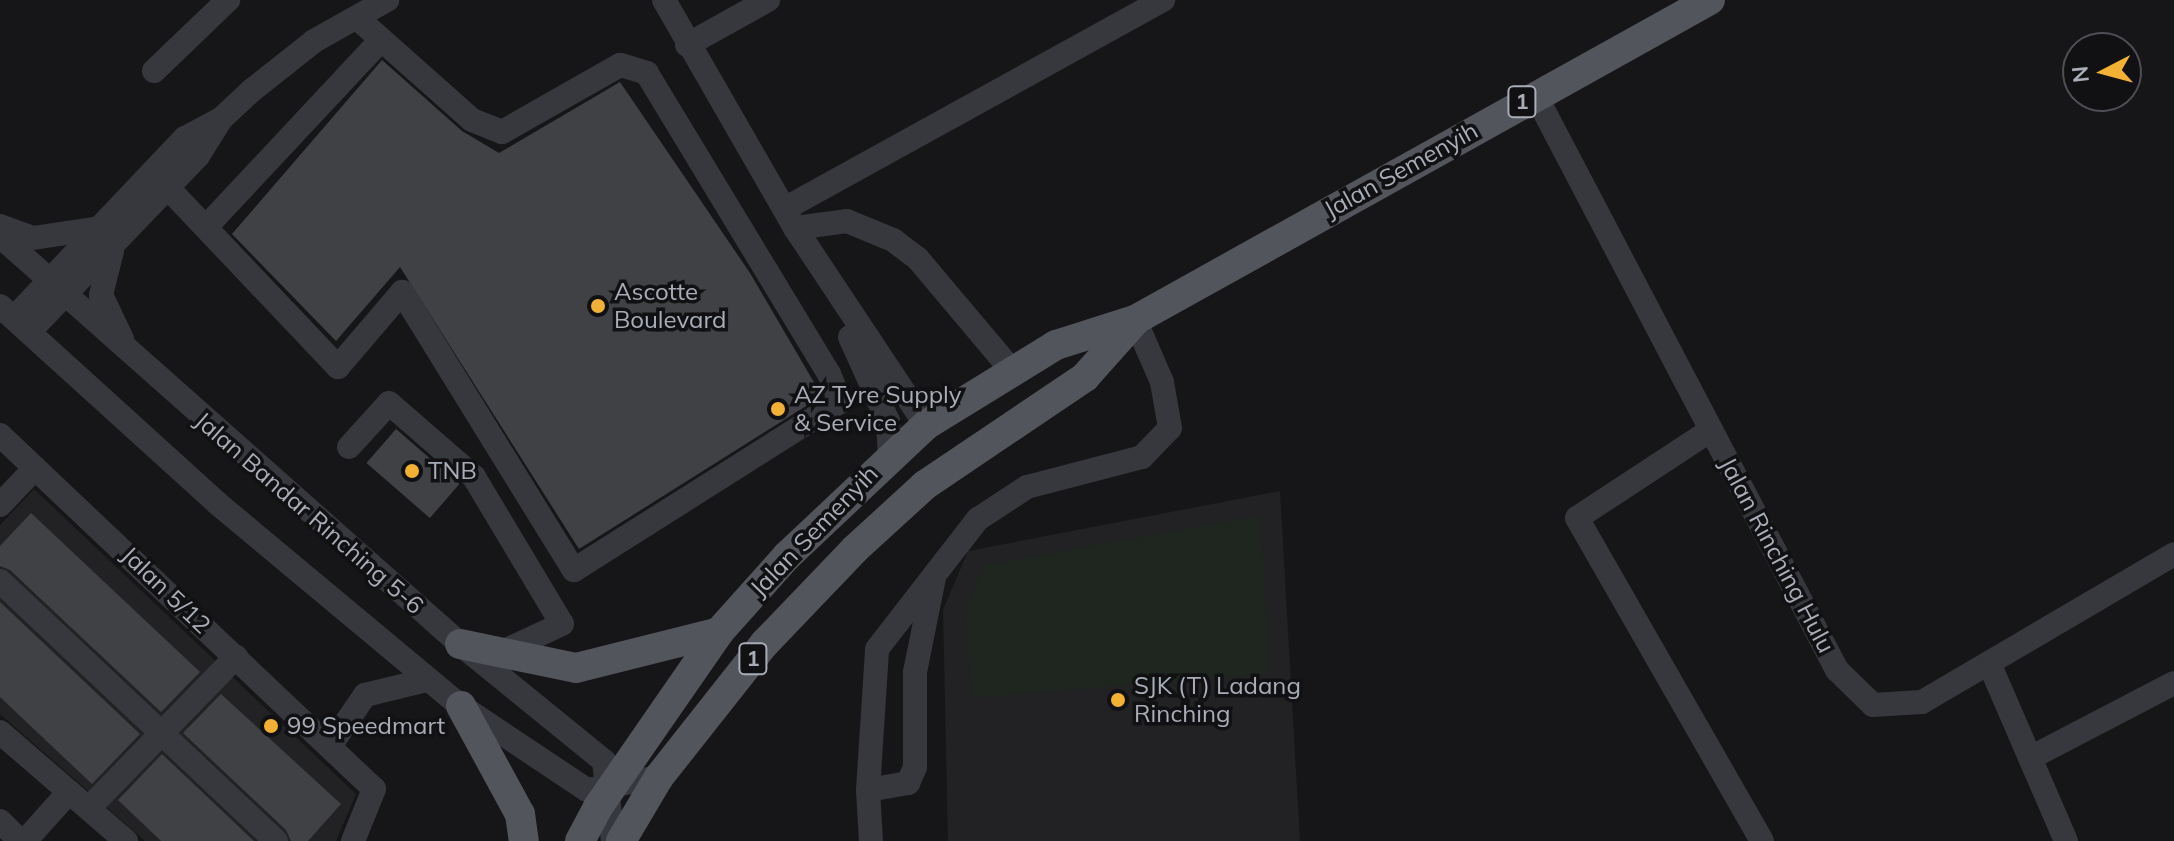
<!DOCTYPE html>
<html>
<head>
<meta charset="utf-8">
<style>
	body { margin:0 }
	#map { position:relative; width:2174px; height:841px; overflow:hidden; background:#161618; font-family:Mulish,sans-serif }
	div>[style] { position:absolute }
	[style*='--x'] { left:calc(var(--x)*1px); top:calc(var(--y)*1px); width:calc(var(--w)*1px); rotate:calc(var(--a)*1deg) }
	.built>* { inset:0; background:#222225 }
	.green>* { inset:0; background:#1e261f }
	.building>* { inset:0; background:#404145; transform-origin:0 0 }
	.minor>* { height:24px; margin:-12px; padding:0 12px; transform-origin:12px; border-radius:12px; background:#37383d }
	.major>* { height:30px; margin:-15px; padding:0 15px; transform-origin:15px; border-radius:15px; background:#53555c }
	.dots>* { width:22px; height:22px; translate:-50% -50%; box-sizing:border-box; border:4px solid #111113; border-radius:50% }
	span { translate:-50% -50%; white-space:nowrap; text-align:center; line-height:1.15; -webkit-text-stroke:7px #111113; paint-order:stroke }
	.shield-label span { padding:2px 6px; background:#111113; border:2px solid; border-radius:6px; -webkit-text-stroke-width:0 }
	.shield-label { font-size:22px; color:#a8adb8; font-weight:700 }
	.street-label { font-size:24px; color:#a8adb8 }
	.poi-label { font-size:24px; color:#a8adb8 }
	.left { translate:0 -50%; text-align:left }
	.north { position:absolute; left:2062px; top:32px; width:80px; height:80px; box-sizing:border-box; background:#111113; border:2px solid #4d4f55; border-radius:50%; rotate:264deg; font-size:22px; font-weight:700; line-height:32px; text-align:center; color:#a8adb8 }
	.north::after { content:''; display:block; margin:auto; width:28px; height:36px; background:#f2b134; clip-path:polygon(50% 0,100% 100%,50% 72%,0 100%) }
</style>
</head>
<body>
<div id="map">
	<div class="built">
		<div style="clip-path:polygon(34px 489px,356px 794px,336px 841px,145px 841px,0 714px,0 525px)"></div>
		<div style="clip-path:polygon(1280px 491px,1300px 841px,948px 841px,943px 610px,968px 551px)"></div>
	</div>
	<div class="green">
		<div style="clip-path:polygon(1260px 515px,1271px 674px,971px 698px,965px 607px,985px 565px)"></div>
	</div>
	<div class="building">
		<div style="clip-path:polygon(382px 60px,462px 131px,499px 153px,620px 82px,750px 273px,822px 396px,579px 549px,400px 267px,336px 341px,232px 234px)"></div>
		<div style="left:396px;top:429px;width:84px;height:45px;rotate:41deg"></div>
		<div style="clip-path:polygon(31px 513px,200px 672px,161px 712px,10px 570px,0 566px,0 546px)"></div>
		<div style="clip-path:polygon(0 602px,140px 734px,92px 784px,0 697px)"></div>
		<div style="clip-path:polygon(221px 694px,341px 804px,308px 841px,291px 841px,286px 830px,183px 733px)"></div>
		<div style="clip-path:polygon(162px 754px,254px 841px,161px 841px,118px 800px)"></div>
	</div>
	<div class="minor">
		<div style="--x:664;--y:0;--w:263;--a:60.1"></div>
		<div style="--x:795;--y:228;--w:237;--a:56.4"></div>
		<div style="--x:687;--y:45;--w:93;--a:-29.1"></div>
		<div style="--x:154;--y:71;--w:103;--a:-43.8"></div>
		<div style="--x:1535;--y:94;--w:650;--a:62.33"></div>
		<div style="--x:1837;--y:670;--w:50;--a:44.2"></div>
		<div style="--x:1873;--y:705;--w:49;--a:-3.5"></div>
		<div style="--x:1922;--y:702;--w:292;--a:-30.4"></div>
		<div style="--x:168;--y:188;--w:247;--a:46.5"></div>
		<div style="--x:338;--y:367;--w:99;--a:-49.5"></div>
		<div style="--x:402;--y:292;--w:327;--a:58.3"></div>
		<div style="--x:574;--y:570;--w:315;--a:-32.3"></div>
		<div style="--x:840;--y:402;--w:30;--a:-111"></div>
		<div style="--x:829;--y:374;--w:352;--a:-121.2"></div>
		<div style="--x:647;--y:73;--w:28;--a:-163"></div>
		<div style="--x:620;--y:65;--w:136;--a:150.4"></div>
		<div style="--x:502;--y:132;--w:32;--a:-158"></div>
		<div style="--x:472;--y:120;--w:154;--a:-138.4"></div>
		<div style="--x:786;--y:208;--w:431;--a:-28.9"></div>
		<div style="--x:0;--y:226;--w:35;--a:20"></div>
		<div style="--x:33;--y:238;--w:69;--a:-8.4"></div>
		<div style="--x:206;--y:227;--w:253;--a:-46.9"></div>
		<div style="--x:795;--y:228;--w:52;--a:-7.7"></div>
		<div style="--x:847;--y:221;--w:50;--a:22.4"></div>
		<div style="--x:893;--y:240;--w:31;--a:37"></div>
		<div style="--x:918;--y:259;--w:148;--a:49.9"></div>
		<div style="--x:0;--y:236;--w:615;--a:41.57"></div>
		<div style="--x:460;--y:644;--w:186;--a:39.1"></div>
		<div style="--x:604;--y:761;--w:81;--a:83.6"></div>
		<div style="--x:112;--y:251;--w:45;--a:104"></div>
		<div style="--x:101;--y:295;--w:49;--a:64.5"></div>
		<div style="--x:0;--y:306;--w:293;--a:42.2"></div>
		<div style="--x:217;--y:503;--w:317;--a:39.8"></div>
		<div style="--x:461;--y:706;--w:151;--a:33.7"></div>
		<div style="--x:587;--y:790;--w:73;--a:-10.2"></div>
		<div style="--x:14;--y:318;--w:248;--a:-46.5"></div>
		<div style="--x:185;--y:138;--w:38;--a:-28"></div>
		<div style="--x:29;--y:332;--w:244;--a:-46.2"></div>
		<div style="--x:198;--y:156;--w:44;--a:-58.1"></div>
		<div style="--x:221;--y:119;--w:41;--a:-43"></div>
		<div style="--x:251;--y:91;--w:80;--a:-38.4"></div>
		<div style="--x:314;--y:41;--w:84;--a:-29.3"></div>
		<div style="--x:850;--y:337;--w:92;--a:65.7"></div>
		<div style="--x:888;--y:421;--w:34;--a:87"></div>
		<div style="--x:1711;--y:430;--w:160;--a:146.7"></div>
		<div style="--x:1577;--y:518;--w:372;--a:60.2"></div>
		<div style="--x:0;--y:435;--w:515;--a:43.43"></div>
		<div style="--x:374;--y:789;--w:56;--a:112"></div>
		<div style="--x:349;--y:447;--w:59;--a:-47.7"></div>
		<div style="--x:389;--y:403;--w:113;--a:41"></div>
		<div style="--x:474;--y:477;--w:171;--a:59.1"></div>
		<div style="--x:562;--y:624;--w:68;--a:154.9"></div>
		<div style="--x:0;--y:505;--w:51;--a:-46.6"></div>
		<div style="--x:0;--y:581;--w:379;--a:43.3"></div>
		<div style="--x:1989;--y:663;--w:194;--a:66.6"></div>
		<div style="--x:0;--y:732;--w:167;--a:40.9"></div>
		<div style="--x:330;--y:746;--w:62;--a:-55.5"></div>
		<div style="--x:365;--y:695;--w:64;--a:-13.6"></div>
		<div style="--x:2030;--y:758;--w:162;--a:-27.5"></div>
		<div style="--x:868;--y:790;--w:41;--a:-9.9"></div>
		<div style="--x:908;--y:783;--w:17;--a:-66"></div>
		<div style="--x:915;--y:767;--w:95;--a:-90"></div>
		<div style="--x:915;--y:672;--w:96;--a:-78.6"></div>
		<div style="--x:89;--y:808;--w:211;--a:-45.8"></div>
		<div style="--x:0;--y:821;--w:28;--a:45"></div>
		<div style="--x:25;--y:841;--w:66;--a:-48.1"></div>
		<div style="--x:871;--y:841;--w:51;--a:-93.4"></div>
		<div style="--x:868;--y:790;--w:141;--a:-86.3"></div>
		<div style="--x:877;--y:649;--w:165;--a:-52.2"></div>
		<div style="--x:978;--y:519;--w:59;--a:-33.1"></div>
		<div style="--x:1027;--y:487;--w:119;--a:-14.6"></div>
		<div style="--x:1142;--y:457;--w:40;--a:-46"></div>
		<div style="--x:1170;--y:428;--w:47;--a:-99.9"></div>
		<div style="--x:1162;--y:382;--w:68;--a:-113.5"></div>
	</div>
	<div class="major">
		<div style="--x:460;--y:644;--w:118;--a:11.7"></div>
		<div style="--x:576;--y:668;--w:147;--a:-14.1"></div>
		<div style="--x:461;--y:706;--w:123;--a:61.4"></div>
		<div style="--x:520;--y:814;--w:27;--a:82"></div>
		<div style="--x:580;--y:841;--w:38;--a:-62"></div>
		<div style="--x:598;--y:807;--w:213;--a:-55.3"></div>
		<div style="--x:719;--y:632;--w:102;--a:-48.2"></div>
		<div style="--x:787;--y:556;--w:191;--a:-43.3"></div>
		<div style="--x:926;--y:425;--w:153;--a:-31.6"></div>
		<div style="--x:1056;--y:345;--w:83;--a:-17.6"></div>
		<div style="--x:1135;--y:320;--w:658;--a:-29.1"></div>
		<div style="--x:621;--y:841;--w:74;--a:-59.3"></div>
		<div style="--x:659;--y:777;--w:171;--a:-51.7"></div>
		<div style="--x:765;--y:643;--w:130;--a:-46.2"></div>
		<div style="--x:855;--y:549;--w:95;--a:-42.4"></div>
		<div style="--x:925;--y:485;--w:193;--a:-34"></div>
		<div style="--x:1085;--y:377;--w:74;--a:-48.3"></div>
	</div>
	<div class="dots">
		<div style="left:598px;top:306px;background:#f2b134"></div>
		<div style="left:778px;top:409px;background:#f2b134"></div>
		<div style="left:412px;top:471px;background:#f2b134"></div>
		<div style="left:1118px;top:700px;background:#f2b134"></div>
		<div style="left:271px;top:726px;background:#f2b134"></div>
	</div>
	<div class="shield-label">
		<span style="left:1522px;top:102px">1</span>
		<span style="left:753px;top:659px">1</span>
	</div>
	<div class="street-label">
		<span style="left:1401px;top:170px;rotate:-29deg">Jalan Semenyih</span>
		<span style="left:309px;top:513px;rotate:41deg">Jalan Bandar Rinching 5-6</span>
		<span style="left:814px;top:531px;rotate:-46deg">Jalan Semenyih</span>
		<span style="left:1777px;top:555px;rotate:62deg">Jalan Rinching Hulu</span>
		<span style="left:166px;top:590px;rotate:44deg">Jalan 5/12</span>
	</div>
	<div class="poi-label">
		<span class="left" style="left:614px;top:306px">Ascotte<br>Boulevard</span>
		<span class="left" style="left:794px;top:409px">AZ Tyre Supply<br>&amp; Service</span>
		<span class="left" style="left:428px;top:471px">TNB</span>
		<span class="left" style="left:1134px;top:700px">SJK (T) Ladang<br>Rinching</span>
		<span class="left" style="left:287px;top:726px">99 Speedmart</span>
	</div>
	<div class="north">N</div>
</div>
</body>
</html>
